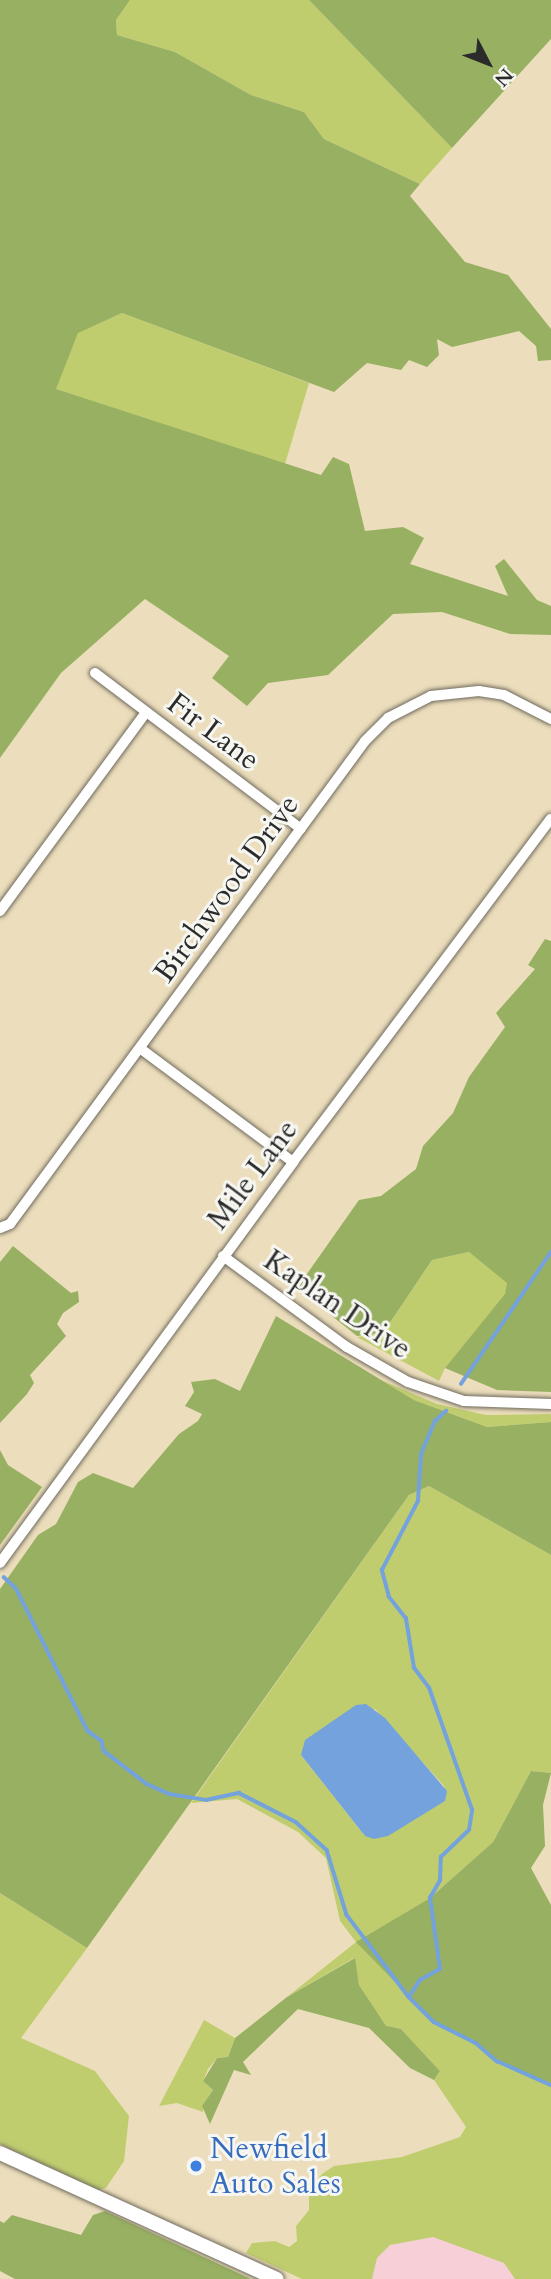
<!DOCTYPE html>
<html>
<head>
<meta charset="utf-8">
<style>
	body { margin:0 }
	#map { position:relative; width:551px; height:2279px; overflow:hidden; background:#ecdebc; font-family:Cardo,serif }
	div>[style] { position:absolute }
	[style*='--x'] { left:calc(var(--x)*1px); top:calc(var(--y)*1px); width:calc(var(--w)*1px); rotate:calc(var(--a)*1deg) }
	.built>* { inset:0; background:#f6cfd7 }
	.green>* { inset:0; background:#c0cd6f }
	.forest>* { inset:0; background:#98b062 }
	.water>* { inset:0; background:#73a2dc }
	.stream>* { height:3.5px; margin:-1.75px; padding:0 1.75px; transform-origin:1.75px; border-radius:1.75px; background:#73a2dc }
	.roads { filter:drop-shadow(0 0 2px #6f6a5e) drop-shadow(0 0 2px #6f6a5e) }
	.minor>* { height:10px; margin:-5px; padding:0 5px; transform-origin:5px; border-radius:5px; background:#fff }
	.major>* { height:14px; margin:-7px; padding:0 7px; transform-origin:7px; border-radius:7px; background:#fff }
	.dots>* { width:19px; height:19px; translate:-50% -50%; box-sizing:border-box; border:4px solid #f6f6f2; border-radius:50% }
	span { translate:-50% -50%; white-space:nowrap; text-align:center; line-height:1.15; -webkit-text-stroke:6px #f6f6f2; paint-order:stroke }
	.street-label { font-size:30px; color:#2b2b2b }
	.shop-label { font-size:30px; color:#366cbe }
	.left { translate:0 -50%; text-align:left }
	.north { position:absolute; left:453px; top:28px; width:70px; height:70px; -webkit-text-stroke:5px #f6f6f2; paint-order:stroke; rotate:132deg; font-size:19px; font-weight:700; line-height:28px; text-align:center; color:#2b2b2b }
	.north::after { content:''; display:block; margin:auto; width:24px; height:32px; background:#2b2b2b; clip-path:polygon(50% 0,100% 100%,50% 72%,0 100%) }
</style>
</head>
<body>
<div id="map">
	<div class="built">
		<div style="clip-path:polygon(433px 2237px,504px 2263px,515px 2279px,372px 2279px,377px 2257px,390px 2245px)"></div>
	</div>
	<div class="green">
		<div style="clip-path:polygon(130px 0,309px 0,452px 148px,420px 184px,324px 139px,304px 112px,251px 95px,175px 52px,117px 35px,116px 20px)"></div>
		<div style="clip-path:polygon(122px 313px,309px 383px,285px 464px,55px 389px,78px 332px)"></div>
		<div style="clip-path:polygon(469px 1252px,508px 1283px,505px 1295px,445px 1368px,439px 1381px,357px 1337px,383px 1333px,432px 1260px)"></div>
		<div style="clip-path:polygon(381px 1380px,437px 1404px,486px 1415px,551px 1414px,551px 1422px,487px 1427px,414px 1400px)"></div>
		<div style="clip-path:polygon(evenodd,429px 1486px,551px 1555px,551px 1773px,531px 1771px,493px 1842px,430px 1898px,357px 1942px,434px 2022px,476px 2043px,497px 2061px,551px 2085px,551px 2279px,515px 2279px,504px 2263px,433px 2237px,390px 2245px,377px 2258px,372px 2279px,302px 2279px,246px 2253px,252px 2243px,275px 2241px,289px 2247px,297px 2241px,296px 2226px,309px 2210px,309px 2189px,322px 2174px,334px 2166px,402px 2157px,460px 2137px,466px 2127px,434px 2080px,440px 2071px,401px 2029px,386px 2027px,359px 1985px,354px 1958px,287px 1997px,356px 1942px,340px 1921px,326px 1858px,298px 1832px,237px 1799px,191px 1803px,409px 1495px,429px 1486px,375px 1709px,444px 1786px,445px 1801px,400px 1827px,365px 1836px,301px 1755px,375px 1709px)"></div>
		<div style="clip-path:polygon(0 1893px,87px 1948px,21px 2038px,95px 2071px,129px 2116px,124px 2161px,106px 2188px,98px 2190px,0 2144px)"></div>
		<div style="clip-path:polygon(204px 2020px,235px 2038px,228px 2057px,217px 2058px,208px 2069px,203px 2081px,213px 2090px,203px 2105px,203px 2112px,177px 2103px,159px 2106px)"></div>
	</div>
	<div class="forest">
		<div style="clip-path:polygon(0 0,130px 0,116px 20px,117px 35px,175px 52px,251px 95px,304px 112px,324px 139px,420px 184px,410px 196px,465px 262px,508px 275px,551px 329px,551px 360px,538px 361px,536px 346px,519px 331px,452px 347px,437px 339px,439px 355px,427px 367px,409px 360px,401px 370px,367px 363px,334px 392px,122px 313px,78px 333px,56px 389px,321px 475px,333px 457px,349px 464px,365px 531px,403px 527px,424px 538px,410px 564px,508px 596px,495px 566px,504px 559px,537px 600px,551px 606px,551px 635px,510px 634px,442px 612px,393px 614px,328px 675px,268px 683px,247px 706px,212px 678px,229px 656px,145px 599px,61px 673px,0 758px)"></div>
		<div style="clip-path:polygon(309px 0,551px 0,551px 39px,452px 148px)"></div>
		<div style="clip-path:polygon(545px 939px,551px 941px,551px 1392px,497px 1390px,445px 1368px,505px 1294px,507px 1283px,469px 1252px,432px 1260px,383px 1333px,357px 1336px,297px 1288px,359px 1200px,381px 1196px,416px 1169px,423px 1146px,453px 1113px,469px 1077px,505px 1027px,496px 1013px,535px 969px,528px 965px)"></div>
		<div style="clip-path:polygon(13px 1246px,71px 1293px,78px 1291px,79px 1302px,63px 1313px,57px 1324px,66px 1336px,30px 1375px,34px 1383px,27px 1394px,0 1423px,0 1262px)"></div>
		<div style="clip-path:polygon(276px 1316px,414px 1400px,487px 1427px,551px 1422px,551px 1555px,429px 1486px,409px 1495px,87px 1948px,0 1893px,0 1589px,38px 1535px,56px 1524px,78px 1482px,93px 1473px,133px 1488px,179px 1434px,198px 1421px,202px 1414px,185px 1406px,194px 1392px,191px 1382px,215px 1379px,240px 1391px)"></div>
		<div style="clip-path:polygon(0 1450px,8px 1465px,42px 1487px,0 1545px)"></div>
		<div style="clip-path:polygon(531px 1771px,551px 1773px,543px 1805px,545px 1846px,531px 1868px,551px 1905px,551px 2085px,497px 2061px,476px 2043px,434px 2022px,356px 1942px,430px 1898px,493px 1842px)"></div>
		<div style="clip-path:polygon(355px 1958px,359px 1985px,386px 2026px,401px 2029px,440px 2071px,434px 2080px,410px 2068px,369px 2028px,298px 2009px,243px 2062px,251px 2075px,234px 2070px,210px 2124px,202px 2106px,213px 2090px,203px 2081px,217px 2058px,228px 2057px,235px 2038px,287px 1997px)"></div>
		<div style="clip-path:polygon(105px 2211px,251px 2279px,15px 2279px,0 2271px,0 2221px,4px 2223px,12px 2215px,81px 2235px,93px 2215px)"></div>
	</div>
	<div class="water">
		<div style="clip-path:polygon(366px 1704px,385px 1718px,447px 1791px,445px 1801px,388px 1836px,374px 1839px,365px 1836px,301px 1755px,305px 1740px,356px 1705px)"></div>
	</div>
	<div class="stream">
		<div style="--x:461;--y:1384;--w:160;--a:-55.7"></div>
		<div style="--x:4;--y:1577;--w:16;--a:43"></div>
		<div style="--x:16;--y:1588;--w:160;--a:63.3"></div>
		<div style="--x:88;--y:1731;--w:17;--a:36"></div>
		<div style="--x:102;--y:1741;--w:10;--a:79"></div>
		<div style="--x:104;--y:1751;--w:54;--a:37.5"></div>
		<div style="--x:147;--y:1784;--w:24;--a:24"></div>
		<div style="--x:169;--y:1794;--w:37;--a:9"></div>
		<div style="--x:206;--y:1800;--w:34;--a:-12"></div>
		<div style="--x:239;--y:1793;--w:64;--a:27"></div>
		<div style="--x:296;--y:1822;--w:42;--a:42.1"></div>
		<div style="--x:327;--y:1850;--w:68;--a:72.9"></div>
		<div style="--x:347;--y:1915;--w:103;--a:52.9"></div>
		<div style="--x:409;--y:1997;--w:35;--a:45"></div>
		<div style="--x:434;--y:2022;--w:47;--a:26.6"></div>
		<div style="--x:476;--y:2043;--w:28;--a:41"></div>
		<div style="--x:497;--y:2061;--w:59;--a:24"></div>
		<div style="--x:409;--y:1997;--w:20;--a:-57"></div>
		<div style="--x:420;--y:1980;--w:23;--a:-29"></div>
		<div style="--x:440;--y:1969;--w:72;--a:-98"></div>
		<div style="--x:430;--y:1898;--w:20;--a:-60"></div>
		<div style="--x:440;--y:1881;--w:24;--a:-88"></div>
		<div style="--x:441;--y:1857;--w:39;--a:-44"></div>
		<div style="--x:469;--y:1830;--w:20;--a:-81"></div>
		<div style="--x:472;--y:1810;--w:129;--a:-109.4"></div>
		<div style="--x:429;--y:1688;--w:25;--a:-127"></div>
		<div style="--x:414;--y:1668;--w:50;--a:-99.3"></div>
		<div style="--x:406;--y:1619;--w:28;--a:-128"></div>
		<div style="--x:389;--y:1597;--w:28;--a:-105"></div>
		<div style="--x:382;--y:1570;--w:78;--a:-62.4"></div>
		<div style="--x:418;--y:1501;--w:47;--a:-86.3"></div>
		<div style="--x:421;--y:1454;--w:36;--a:-67"></div>
		<div style="--x:435;--y:1421;--w:15;--a:-42"></div>
	</div>
	<div class="roads">
		<div class="minor">
			<div style="--x:95;--y:673;--w:258;--a:37.1"></div>
			<div style="--x:0;--y:911;--w:247;--a:-53.7"></div>
			<div style="--x:141;--y:1049;--w:189;--a:36.6"></div>
			<div style="--x:0;--y:1228;--w:11;--a:-22"></div>
			<div style="--x:10;--y:1224;--w:599;--a:-53.68"></div>
			<div style="--x:365;--y:741;--w:33;--a:-45"></div>
			<div style="--x:388;--y:718;--w:48;--a:-27.1"></div>
			<div style="--x:431;--y:696;--w:48;--a:-5.9"></div>
			<div style="--x:479;--y:691;--w:25;--a:9"></div>
			<div style="--x:504;--y:695;--w:53;--a:27.1"></div>
			<div style="--x:223;--y:1256;--w:154;--a:36.3"></div>
			<div style="--x:347;--y:1347;--w:70;--a:29.8"></div>
			<div style="--x:408;--y:1382;--w:59;--a:18.7"></div>
			<div style="--x:464;--y:1401;--w:87;--a:2"></div>
			<div style="--x:0;--y:1563;--w:497;--a:-53.8"></div>
			<div style="--x:293;--y:1162;--w:429;--a:-53.1"></div>
		</div>
		<div class="major">
			<div style="--x:0;--y:2153;--w:304;--a:24.5"></div>
		</div>
	</div>
	<div class="dots">
		<div style="left:196px;top:2166px;background:#3f7fe0"></div>
	</div>
	<div class="street-label">
		<span style="left:213px;top:732px;rotate:37deg">Fir Lane</span>
		<span style="left:227px;top:889px;rotate:-54deg">Birchwood Drive</span>
		<span style="left:253px;top:1175px;rotate:-53deg">Mile Lane</span>
		<span style="left:337px;top:1305px;rotate:34deg">Kaplan Drive</span>
	</div>
	<div class="shop-label">
		<span class="left" style="left:210px;top:2166px">Newfield<br>Auto Sales</span>
	</div>
	<div class="north">N</div>
</div>
</body>
</html>
